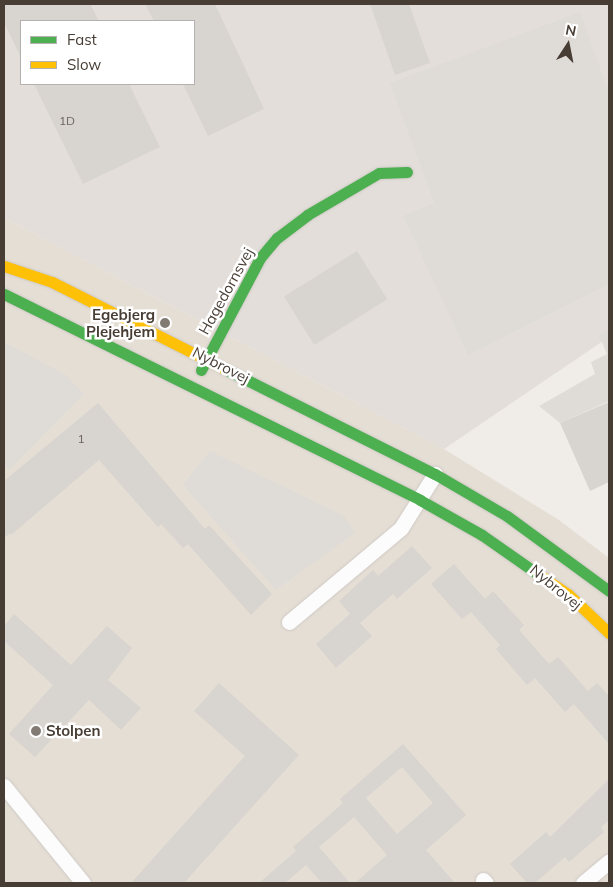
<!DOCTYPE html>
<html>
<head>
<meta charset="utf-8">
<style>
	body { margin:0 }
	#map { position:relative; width:613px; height:887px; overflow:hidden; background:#f0ede8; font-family:Mulish,sans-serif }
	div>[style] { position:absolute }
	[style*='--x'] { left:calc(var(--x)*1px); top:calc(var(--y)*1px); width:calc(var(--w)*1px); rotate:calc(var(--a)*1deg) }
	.residential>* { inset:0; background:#e5ded5 }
	.industrial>* { inset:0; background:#e3ded9 }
	.parking>* { inset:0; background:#dfdcd8 }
	.building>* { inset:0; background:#d8d4cf; transform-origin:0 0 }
	.roads { filter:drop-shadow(0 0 1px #cdc9c4) drop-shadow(0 0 1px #cdc9c4) }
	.street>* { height:15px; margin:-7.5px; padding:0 7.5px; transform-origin:7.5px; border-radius:7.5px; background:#fdfcfc }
	.fast>* { height:11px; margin:-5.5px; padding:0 5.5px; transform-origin:5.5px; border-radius:5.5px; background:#4caf50 }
	.slow>* { height:11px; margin:-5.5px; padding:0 5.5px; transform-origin:5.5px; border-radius:5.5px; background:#ffc107 }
	.dots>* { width:14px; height:14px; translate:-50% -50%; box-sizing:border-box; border:2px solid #fff; border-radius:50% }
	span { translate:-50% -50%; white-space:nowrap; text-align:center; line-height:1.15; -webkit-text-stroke:5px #fff; paint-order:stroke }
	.number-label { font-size:12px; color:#6d645c }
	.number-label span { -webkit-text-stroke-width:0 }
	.street-label { font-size:15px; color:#473d34 }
	.poi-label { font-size:15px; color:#473d34; font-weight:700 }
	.right { translate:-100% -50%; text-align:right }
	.left { translate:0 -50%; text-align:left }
	.frame { position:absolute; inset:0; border:5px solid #473d34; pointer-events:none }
	.legend { position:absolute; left:20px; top:20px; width:175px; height:65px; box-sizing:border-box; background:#fff; border:1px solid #b5b1ae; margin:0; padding:6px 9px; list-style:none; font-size:15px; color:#473d34 }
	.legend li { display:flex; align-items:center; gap:10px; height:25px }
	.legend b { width:25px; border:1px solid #b5b1ae }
	.north { position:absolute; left:543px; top:20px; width:50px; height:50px; -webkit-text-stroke:4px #fff; paint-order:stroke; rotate:11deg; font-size:14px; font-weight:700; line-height:20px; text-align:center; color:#473d34 }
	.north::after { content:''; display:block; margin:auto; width:18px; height:22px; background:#473d34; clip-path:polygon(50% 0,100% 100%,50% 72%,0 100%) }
</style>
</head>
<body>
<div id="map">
	<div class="residential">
		<div style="clip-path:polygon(4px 218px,444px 449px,559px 520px,609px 558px,609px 883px,4px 883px)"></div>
	</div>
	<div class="industrial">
		<div style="clip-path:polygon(evenodd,4px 4px,609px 4px,609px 337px,444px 449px,4px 218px,4px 4px,21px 21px,194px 21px,194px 84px,21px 84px,21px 21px)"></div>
	</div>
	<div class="parking">
		<div style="clip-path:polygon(580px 12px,609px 93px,609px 284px,468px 355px,403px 216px,434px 203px,390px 83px)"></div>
		<div style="clip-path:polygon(609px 330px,609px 401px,560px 423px,539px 406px,595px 374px,591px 362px,607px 354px,599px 335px)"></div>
		<div style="clip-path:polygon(4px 342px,66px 375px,84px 394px,9px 470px,4px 464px)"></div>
		<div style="clip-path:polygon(210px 451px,344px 516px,355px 533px,276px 590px,183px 485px)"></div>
	</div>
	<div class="building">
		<div style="clip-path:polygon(4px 4px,90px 4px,99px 21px,21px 21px,21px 58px,4px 22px)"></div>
		<div style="clip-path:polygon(145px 4px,215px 4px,264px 109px,208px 136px,183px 84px,194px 84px,194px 21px,154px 21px)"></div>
		<div style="clip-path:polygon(370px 4px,409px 4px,430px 63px,395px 75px)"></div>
		<div style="clip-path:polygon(34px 84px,129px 84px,160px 147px,83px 184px)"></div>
		<div style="left:357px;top:251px;width:57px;height:86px;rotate:58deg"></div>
		<div style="clip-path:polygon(609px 402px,609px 482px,590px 491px,560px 423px)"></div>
		<div style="clip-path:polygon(98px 403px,205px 529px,209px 525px,272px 594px,251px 615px,188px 544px,183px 548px,161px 524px,158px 527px,99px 460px,11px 535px,10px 533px,4px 538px,4px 481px)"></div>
		<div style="clip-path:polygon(412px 546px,432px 568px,397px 599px,393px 594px,360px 623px,372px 636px,336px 668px,316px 644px,350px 614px,339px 601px,373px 570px,378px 576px)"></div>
		<div style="clip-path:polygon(454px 564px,485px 599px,493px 591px,524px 625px,519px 630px,549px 664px,558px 657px,588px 691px,597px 683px,609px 696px,609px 744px,574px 704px,565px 712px,535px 678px,527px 685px,496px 649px,500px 645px,471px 612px,462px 619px,431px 584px)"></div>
		<div style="clip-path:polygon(14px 614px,71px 665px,107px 626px,132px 648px,108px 680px,141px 708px,121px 730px,89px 700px,35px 757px,9px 734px,53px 685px,4px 641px,4px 626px)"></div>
		<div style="clip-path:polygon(219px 683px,299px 755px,184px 883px,131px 883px,245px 756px,194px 711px)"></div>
		<div style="clip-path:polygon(evenodd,403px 744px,466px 815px,426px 850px,455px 883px,355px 883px,387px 855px,354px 817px,319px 847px,350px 883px,322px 883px,306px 865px,285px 883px,259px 883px,296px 851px,293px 847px,343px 803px,340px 799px,403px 744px,402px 767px,433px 803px,397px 834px,366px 798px,402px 767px)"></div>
		<div style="clip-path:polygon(609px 779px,609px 820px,601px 827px,604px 832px,569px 862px,565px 857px,535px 883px,527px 883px,510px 864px,546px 832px,550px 837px)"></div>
	</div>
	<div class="roads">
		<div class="street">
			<div style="--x:289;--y:622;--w:146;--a:-40"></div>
			<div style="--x:401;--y:528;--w:64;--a:-57.8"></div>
			<div style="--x:4;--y:786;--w:125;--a:50.8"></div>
			<div style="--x:483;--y:880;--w:4;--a:45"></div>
			<div style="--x:583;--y:883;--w:34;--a:-40"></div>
		</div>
		<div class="fast">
			<div style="--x:4;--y:294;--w:464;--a:26.3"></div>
			<div style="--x:420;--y:500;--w:71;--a:29.4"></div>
			<div style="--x:482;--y:535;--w:68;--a:34.9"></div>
			<div style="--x:225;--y:369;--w:235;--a:26.6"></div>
			<div style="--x:435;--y:474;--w:83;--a:30.3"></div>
			<div style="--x:507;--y:516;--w:127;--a:36.3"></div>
			<div style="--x:201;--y:370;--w:127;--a:-62.2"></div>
			<div style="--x:260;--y:258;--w:26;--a:-50"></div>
			<div style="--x:277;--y:238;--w:38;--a:-37"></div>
			<div style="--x:307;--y:215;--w:83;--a:-30.3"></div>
			<div style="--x:379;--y:173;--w:28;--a:-2"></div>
		</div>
		<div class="slow">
			<div style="--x:4;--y:266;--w:51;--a:18.4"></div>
			<div style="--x:52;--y:282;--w:194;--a:26.7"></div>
			<div style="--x:538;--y:574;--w:36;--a:34"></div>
			<div style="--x:568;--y:594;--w:57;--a:43.6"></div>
		</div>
	</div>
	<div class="dots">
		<div style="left:165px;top:323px;background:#827b73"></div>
		<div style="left:36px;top:731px;background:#827b73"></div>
	</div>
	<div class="number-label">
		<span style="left:67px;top:121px">1D</span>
		<span style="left:81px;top:439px">1</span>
	</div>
	<div class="street-label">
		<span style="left:226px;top:291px;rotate:-61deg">Hagedornsvej</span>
		<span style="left:221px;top:365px;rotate:27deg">Nybrovej</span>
		<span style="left:556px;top:587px;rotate:39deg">Nybrovej</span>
	</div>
	<div class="poi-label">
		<span class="right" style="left:155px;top:323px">Egebjerg<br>Plejehjem</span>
		<span class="left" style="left:46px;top:731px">Stolpen</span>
	</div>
	<div class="frame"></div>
	<ul class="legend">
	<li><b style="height:6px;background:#4caf50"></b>Fast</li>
	<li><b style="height:6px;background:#ffc107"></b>Slow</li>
	</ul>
	<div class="north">N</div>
</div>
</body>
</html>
